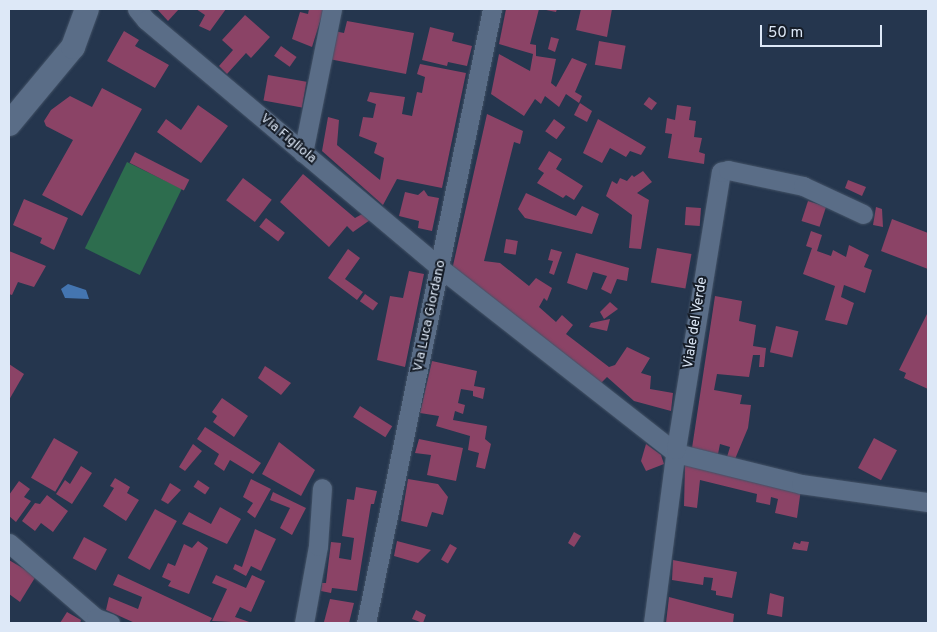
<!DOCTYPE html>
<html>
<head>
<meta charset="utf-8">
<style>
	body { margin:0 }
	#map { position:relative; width:937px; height:632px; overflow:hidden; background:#25364e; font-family:Overpass,sans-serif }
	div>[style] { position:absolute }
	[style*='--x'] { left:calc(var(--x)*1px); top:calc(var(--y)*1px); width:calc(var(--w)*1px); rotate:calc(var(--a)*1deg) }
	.green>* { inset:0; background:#2d6d4e; transform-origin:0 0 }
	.water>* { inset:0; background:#4475b0 }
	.building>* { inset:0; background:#8b4366; transform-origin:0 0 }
	.roads { filter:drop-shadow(0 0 1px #435266) drop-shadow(0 0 1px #435266) }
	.minor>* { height:19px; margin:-9.5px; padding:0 9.5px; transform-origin:9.5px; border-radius:9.5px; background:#5a6d87 }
	.tertiary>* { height:24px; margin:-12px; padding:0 12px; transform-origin:12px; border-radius:12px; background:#5a6d87 }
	span { translate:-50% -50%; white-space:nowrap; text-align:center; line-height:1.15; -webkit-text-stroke:4px #161d28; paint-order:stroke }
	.street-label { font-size:14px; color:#dde8f7 }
	.frame { position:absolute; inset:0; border:10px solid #dde8f7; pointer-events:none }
	.scale { position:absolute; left:760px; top:25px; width:122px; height:22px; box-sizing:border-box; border:2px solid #dde8f7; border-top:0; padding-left:6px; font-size:15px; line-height:18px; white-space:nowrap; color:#dde8f7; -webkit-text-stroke:4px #161d28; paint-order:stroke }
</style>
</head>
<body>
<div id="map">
	<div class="green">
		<div style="left:127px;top:162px;width:61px;height:96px;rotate:26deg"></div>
	</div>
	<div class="water">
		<div style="clip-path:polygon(68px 284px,86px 290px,89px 299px,65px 298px,61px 289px)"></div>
	</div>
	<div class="building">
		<div style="clip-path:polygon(157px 9px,179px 9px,168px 21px)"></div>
		<div style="clip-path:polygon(196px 9px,226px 9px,210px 31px,199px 26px,205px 15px)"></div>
		<div style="clip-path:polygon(309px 9px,324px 9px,312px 47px,292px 39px,300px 12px,308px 14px)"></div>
		<div style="clip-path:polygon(506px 9px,539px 9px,530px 44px,536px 45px,536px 56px,556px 59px,551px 83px,556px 87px,572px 58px,587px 64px,575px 92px,582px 96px,579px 103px,566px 94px,559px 107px,545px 96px,541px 104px,535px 99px,524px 116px,491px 94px,499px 54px,530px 71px,533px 54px,499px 44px)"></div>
		<div style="clip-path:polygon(541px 9px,557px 9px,556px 12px)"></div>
		<div style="clip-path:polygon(581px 9px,612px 9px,607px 37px,576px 30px)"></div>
		<div style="clip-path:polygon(245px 15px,270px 37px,251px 58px,246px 53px,227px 74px,219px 66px,233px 50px,222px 40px)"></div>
		<div style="clip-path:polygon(347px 21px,414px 33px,406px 74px,329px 59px,334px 31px,344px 33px)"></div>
		<div style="clip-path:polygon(430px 27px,454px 33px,452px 41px,472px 46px,467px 66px,448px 62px,447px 66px,422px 60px)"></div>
		<div style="clip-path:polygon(124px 31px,139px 40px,135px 46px,169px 65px,155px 88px,107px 61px)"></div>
		<div style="clip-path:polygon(551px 37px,559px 39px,555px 52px,548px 49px)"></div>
		<div style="left:599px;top:41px;width:27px;height:24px;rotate:10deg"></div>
		<div style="left:281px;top:46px;width:19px;height:12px;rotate:35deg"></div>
		<div style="clip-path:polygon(420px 64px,466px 73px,442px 188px,397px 179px,383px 205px,322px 151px,328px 117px,339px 120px,337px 145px,380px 180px,384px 158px,374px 153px,377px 143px,359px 136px,363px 117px,373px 118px,376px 104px,367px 101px,370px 92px,405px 97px,402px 114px,412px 116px,417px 92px,422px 93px,425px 77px,417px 74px)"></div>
		<div style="left:268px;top:75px;width:39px;height:26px;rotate:10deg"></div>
		<div style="clip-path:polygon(102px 88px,142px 109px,82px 216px,42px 195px,73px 140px,46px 126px,44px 121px,51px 110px,70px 96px,92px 107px)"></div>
		<div style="left:649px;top:97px;width:10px;height:9px;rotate:37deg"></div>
		<div style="clip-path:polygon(580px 103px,592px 111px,587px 122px,574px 115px)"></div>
		<div style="clip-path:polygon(198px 105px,228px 126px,201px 163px,157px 132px,166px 119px,181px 130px)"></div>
		<div style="clip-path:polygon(677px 105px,691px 107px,689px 120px,696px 121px,694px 137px,702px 138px,699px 152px,705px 154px,704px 164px,668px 158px,672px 134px,665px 133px,667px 118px,675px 120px)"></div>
		<div style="clip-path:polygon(487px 114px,523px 131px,520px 144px,514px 142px,484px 261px,500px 263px,529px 286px,536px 278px,552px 288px,547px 301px,544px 298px,539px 307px,556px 322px,562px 315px,573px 325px,566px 334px,609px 367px,615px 365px,627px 347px,650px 358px,641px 373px,651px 376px,650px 389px,673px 393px,671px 411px,634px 401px,607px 377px,601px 383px,452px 270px)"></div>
		<div style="left:554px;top:119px;width:14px;height:15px;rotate:36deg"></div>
		<div style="clip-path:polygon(598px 119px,646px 147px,641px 155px,630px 151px,626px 157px,610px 148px,602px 163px,583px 153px)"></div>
		<div style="clip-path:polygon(549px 151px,562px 159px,556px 169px,583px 186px,574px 200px,566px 195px,563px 198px,537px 183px,544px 173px,538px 169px)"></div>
		<div style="left:135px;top:152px;width:61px;height:12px;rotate:27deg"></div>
		<div style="clip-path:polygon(643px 171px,652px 182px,637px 193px,649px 200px,641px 249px,629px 248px,632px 215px,606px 196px,612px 181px,617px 184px,620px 178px,627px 181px,632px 175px,634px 177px)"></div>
		<div style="clip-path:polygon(303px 174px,355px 218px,364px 213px,370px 220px,353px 232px,347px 226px,329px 247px,280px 202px)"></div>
		<div style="left:243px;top:178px;width:36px;height:28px;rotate:37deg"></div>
		<div style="clip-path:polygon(848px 180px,866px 187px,862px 196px,845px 188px)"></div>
		<div style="clip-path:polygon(424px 190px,428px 196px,439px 198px,432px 231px,418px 228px,419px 221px,399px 216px,405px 192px,418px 195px)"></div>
		<div style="clip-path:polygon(526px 193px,576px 216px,582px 206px,599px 214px,592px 234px,525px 218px,518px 209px)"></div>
		<div style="clip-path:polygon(24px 199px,68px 218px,54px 250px,40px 243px,42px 238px,13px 225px)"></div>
		<div style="left:808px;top:201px;width:19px;height:21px;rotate:18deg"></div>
		<div style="left:686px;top:207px;width:15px;height:18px;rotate:4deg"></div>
		<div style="clip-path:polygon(876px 207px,882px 209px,883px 227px,873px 225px)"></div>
		<div style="left:266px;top:218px;width:24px;height:11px;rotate:38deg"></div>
		<div style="clip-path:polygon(892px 219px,928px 233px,928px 269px,881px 251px)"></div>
		<div style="clip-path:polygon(811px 231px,822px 235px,817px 251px,831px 256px,833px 250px,846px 257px,849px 245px,869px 255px,864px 267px,872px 270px,865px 293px,844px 285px,841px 297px,854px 303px,847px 325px,825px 320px,835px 286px,803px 274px,812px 248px,806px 246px)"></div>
		<div style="left:506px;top:239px;width:12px;height:14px;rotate:9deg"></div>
		<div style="left:657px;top:248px;width:35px;height:35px;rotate:10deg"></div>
		<div style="clip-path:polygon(348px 249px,360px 258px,345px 279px,363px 292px,357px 300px,328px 278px)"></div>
		<div style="clip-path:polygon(551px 249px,562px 252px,554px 275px,549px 273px,553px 261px,548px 260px)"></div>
		<div style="clip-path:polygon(9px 251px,46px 266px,34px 287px,18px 282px,12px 295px,9px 294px)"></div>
		<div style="clip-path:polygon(576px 253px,629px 268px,627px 281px,617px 279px,611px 294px,601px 289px,607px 276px,593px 272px,587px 290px,567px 283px)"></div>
		<div style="clip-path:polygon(409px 271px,424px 274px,405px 367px,377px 360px,390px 296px,403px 298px)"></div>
		<div style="left:365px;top:294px;width:16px;height:9px;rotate:35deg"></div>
		<div style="clip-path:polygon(715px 296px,742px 301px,739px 321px,756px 325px,753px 346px,766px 348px,764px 367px,759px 367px,760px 355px,753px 355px,749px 377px,717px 374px,714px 390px,742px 395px,740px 404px,751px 405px,748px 428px,735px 459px,727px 457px,730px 447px,720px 444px,718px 454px,692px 448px)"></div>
		<div style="clip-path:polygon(610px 302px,618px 309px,604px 319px,600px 312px)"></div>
		<div style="clip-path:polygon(928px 312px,928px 389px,904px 378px,906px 373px,899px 370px)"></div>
		<div style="clip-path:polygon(610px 319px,607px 331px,589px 327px,591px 323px)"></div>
		<div style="left:776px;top:326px;width:23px;height:27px;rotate:13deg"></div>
		<div style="clip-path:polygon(432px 361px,477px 371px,474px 386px,485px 388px,483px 399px,473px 396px,473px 391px,461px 389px,458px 403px,465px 405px,463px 414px,455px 411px,453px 420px,487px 426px,485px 439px,491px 444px,485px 469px,476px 467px,479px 453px,468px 450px,470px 436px,436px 426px,439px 416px,420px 413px)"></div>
		<div style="clip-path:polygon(9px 364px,24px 374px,9px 400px)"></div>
		<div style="clip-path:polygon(265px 366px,291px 383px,281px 395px,258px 378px)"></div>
		<div style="clip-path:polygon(222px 398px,248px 416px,234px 437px,213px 422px,217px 416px,212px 412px)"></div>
		<div style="left:360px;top:406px;width:38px;height:13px;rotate:32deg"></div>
		<div style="clip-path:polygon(205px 427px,261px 463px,253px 474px,230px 460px,224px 471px,214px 464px,219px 454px,197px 439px)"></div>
		<div style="left:54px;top:438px;width:28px;height:46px;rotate:30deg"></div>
		<div style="left:874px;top:438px;width:26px;height:34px;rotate:28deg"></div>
		<div style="clip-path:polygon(419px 439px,463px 448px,456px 481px,427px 475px,431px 455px,415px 453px)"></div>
		<div style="clip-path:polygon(279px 442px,315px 470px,301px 496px,262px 474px)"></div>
		<div style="clip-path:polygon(193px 444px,202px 451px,185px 471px,179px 467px)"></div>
		<div style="clip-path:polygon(646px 444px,661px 455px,664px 464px,646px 471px,641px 461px)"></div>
		<div style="clip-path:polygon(685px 464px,801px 489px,797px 518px,775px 513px,778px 499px,771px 497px,770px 505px,756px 502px,757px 494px,700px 480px,697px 508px,684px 506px)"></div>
		<div style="clip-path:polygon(81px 466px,92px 473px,72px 504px,56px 494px,65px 480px,70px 484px)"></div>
		<div style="clip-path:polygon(115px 478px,130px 487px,127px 493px,139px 500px,126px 521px,103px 506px,114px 488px,110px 486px)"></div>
		<div style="clip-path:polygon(251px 479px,271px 489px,255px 518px,247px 512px,253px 503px,243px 497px)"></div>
		<div style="clip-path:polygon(408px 479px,438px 484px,448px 497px,443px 515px,432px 512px,427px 527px,401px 521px)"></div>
		<div style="left:198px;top:480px;width:14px;height:8px;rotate:34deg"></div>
		<div style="clip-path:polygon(19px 481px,30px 489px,24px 497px,31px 501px,16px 522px,9px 516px,9px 495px)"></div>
		<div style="clip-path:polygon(170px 483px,181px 490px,168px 504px,161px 500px)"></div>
		<div style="clip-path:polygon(356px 487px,377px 491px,374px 504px,371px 504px,357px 591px,332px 588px,331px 593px,321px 591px,322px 583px,326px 583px,331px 542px,341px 543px,339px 558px,351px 560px,354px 538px,342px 536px,347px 499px,354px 500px)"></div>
		<div style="clip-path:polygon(273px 492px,306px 508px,292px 535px,280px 528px,290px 508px,270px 500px)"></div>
		<div style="clip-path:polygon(47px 495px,68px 511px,53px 532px,41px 523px,35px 531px,22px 521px,35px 503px,40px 504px)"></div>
		<div style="clip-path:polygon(220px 507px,241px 519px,227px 544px,182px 524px,189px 512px,211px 524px)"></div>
		<div style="left:155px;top:509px;width:25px;height:56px;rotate:29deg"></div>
		<div style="clip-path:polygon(255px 529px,276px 539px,261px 571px,251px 566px,246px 576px,233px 569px,235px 564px,242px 567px)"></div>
		<div style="clip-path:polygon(574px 532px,581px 536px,574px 547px,568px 543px)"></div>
		<div style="left:84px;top:537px;width:26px;height:24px;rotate:28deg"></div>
		<div style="clip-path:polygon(198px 541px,208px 548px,189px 594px,168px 586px,171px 581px,162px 577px,168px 563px,175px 566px,184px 544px,192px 548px)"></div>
		<div style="clip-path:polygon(397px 541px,431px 550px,418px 563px,394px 556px)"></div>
		<div style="clip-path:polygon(801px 541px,809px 542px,807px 551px,792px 549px,794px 542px,800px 544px)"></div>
		<div style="left:450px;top:544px;width:8px;height:18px;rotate:30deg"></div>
		<div style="clip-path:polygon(9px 560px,36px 576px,20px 602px,9px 594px)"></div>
		<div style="clip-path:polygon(673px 560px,737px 572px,732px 598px,716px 595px,716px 591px,711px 590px,713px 578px,704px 577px,703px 585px,672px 580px)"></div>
		<div style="clip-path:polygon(118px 574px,212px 618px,209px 623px,135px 623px,106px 610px,109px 597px,138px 609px,142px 597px,113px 585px)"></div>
		<div style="clip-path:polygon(216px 575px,246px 588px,252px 575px,265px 581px,251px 612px,240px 607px,235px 617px,252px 623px,212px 621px,227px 589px,212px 583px)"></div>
		<div style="clip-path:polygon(770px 593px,784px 597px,782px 617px,767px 614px)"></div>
		<div style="clip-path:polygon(669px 597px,734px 614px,733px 623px,666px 623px)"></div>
		<div style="clip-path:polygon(330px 599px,354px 603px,349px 623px,324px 622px)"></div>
		<div style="clip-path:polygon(416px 610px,426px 615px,423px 623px,412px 619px)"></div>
		<div style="clip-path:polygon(67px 612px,81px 620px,80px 623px,60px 623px)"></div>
	</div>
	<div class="roads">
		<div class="minor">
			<div style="--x:137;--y:9;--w:14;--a:51"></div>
			<div style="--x:146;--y:20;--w:385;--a:40.1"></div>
			<div style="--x:440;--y:268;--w:300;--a:38.1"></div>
			<div style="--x:676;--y:453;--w:129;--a:13.9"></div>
			<div style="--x:801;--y:484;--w:128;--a:8.1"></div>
			<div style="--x:303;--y:153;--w:147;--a:-78.6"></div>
			<div style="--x:9;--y:543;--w:115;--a:40.8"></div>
			<div style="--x:96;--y:618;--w:15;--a:20"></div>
			<div style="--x:304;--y:623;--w:78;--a:-79.7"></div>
			<div style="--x:318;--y:546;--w:58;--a:-86.1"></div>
			<div style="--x:366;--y:623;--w:627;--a:-78.4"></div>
			<div style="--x:653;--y:623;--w:176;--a:-82.5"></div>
			<div style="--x:676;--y:449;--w:281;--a:-80.8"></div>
			<div style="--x:721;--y:172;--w:7;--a:-16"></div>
			<div style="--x:728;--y:170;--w:77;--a:12"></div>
			<div style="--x:803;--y:186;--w:66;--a:25"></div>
		</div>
		<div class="tertiary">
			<div style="--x:9;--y:124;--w:100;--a:-50.3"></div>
			<div style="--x:73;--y:47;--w:40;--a:-69.8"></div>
		</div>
	</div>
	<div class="street-label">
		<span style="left:288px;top:139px;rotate:40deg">Via Figliola</span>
		<span style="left:430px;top:316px;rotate:-78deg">Via Luca Giordano</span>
		<span style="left:696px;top:323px;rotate:-81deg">Viale del Verde</span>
	</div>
	<div class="frame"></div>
	<div class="scale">50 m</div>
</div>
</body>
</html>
